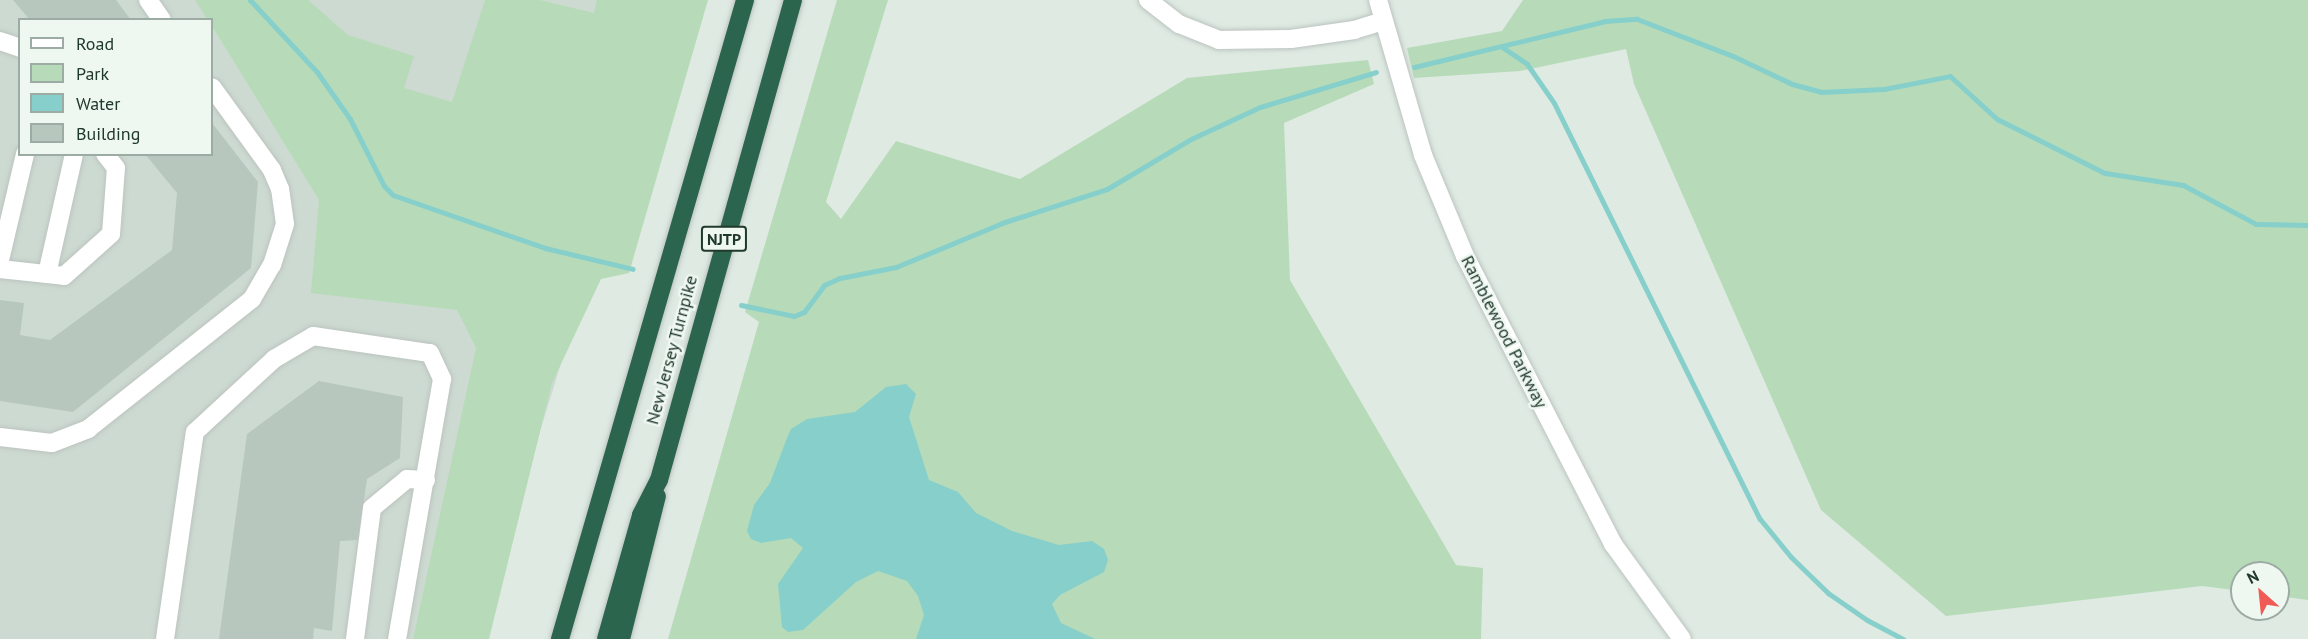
<!DOCTYPE html>
<html>
<head>
<meta charset="utf-8">
<style>
	body { margin:0 }
	#map { position:relative; width:2308px; height:639px; overflow:hidden; background:#deeae2; font-family:"PT Sans",sans-serif }
	div>[style] { position:absolute }
	[style*='--x'] { left:calc(var(--x)*1px); top:calc(var(--y)*1px); width:calc(var(--w)*1px); rotate:calc(var(--a)*1deg) }
	.built>* { inset:0; background:#cddad1 }
	.green>* { inset:0; background:#b7dbb9 }
	.water>* { inset:0; background:#86cfcb }
	.stream>* { height:5px; margin:-2.5px; padding:0 2.5px; transform-origin:2.5px; border-radius:2.5px; background:#86cfcb }
	.building>* { inset:0; background:#b7c7be }
	.roads { filter:drop-shadow(0 0 2px #bcc4c0) drop-shadow(0 0 2px #bcc4c0) }
	.minor>* { height:18px; margin:-9px; padding:0 9px; transform-origin:9px; border-radius:9px; background:#fff }
	.highway>* { height:18px; margin:-9px; padding:0 9px; transform-origin:9px; border-radius:9px; background:#2c654d }
	span { translate:-50% -50%; white-space:nowrap; text-align:center; line-height:1.15; -webkit-text-stroke:5px #eff7f1; paint-order:stroke }
	.shield-label span { padding:2px 4px; background:#eff7f1; border:2px solid; border-radius:4px; -webkit-text-stroke-width:0 }
	.shield-label { font-size:16px; color:#20392d; font-weight:700 }
	.street-label { font-size:18px; color:#20392d }
	.legend { position:absolute; left:18px; top:18px; width:195px; height:138px; box-sizing:border-box; background:#eff7f1; border:2px solid #9caba3; margin:0; padding:8px 10px; list-style:none; font-size:18px; color:#20392d }
	.legend li { display:flex; align-items:center; gap:12px; height:30px }
	.legend b { width:30px; border:2px solid #9caba3 }
	.north { position:absolute; left:2230px; top:561px; width:60px; height:60px; box-sizing:border-box; background:#eff7f1; border:2px solid #9caba3; border-radius:50%; rotate:333deg; font-size:16px; font-weight:700; line-height:24px; text-align:center; color:#20392d }
	.north::after { content:''; display:block; margin:auto; width:21px; height:27px; background:#f15b56; clip-path:polygon(50% 0,100% 100%,50% 72%,0 100%) }
</style>
</head>
<body>
<div id="map">
	<div class="built">
		<div style="clip-path:polygon(evenodd,0 0,673px 0,476px 639px,0 639px,0 0,20px 20px,212px 20px,212px 154px,20px 154px,20px 20px)"></div>
	</div>
	<div class="green">
		<div style="clip-path:polygon(195px 0,308px 0,348px 35px,414px 56px,404px 88px,452px 102px,485px 0,540px 0,594px 13px,597px 0,708px 0,629px 273px,601px 279px,552px 383px,489px 639px,413px 639px,476px 348px,457px 310px,311px 293px,319px 200px,212px 26px,212px 20px,207px 19px)"></div>
		<div style="clip-path:polygon(837px 0,888px 0,826px 202px,841px 219px,896px 141px,1020px 179px,1187px 78px,1368px 60px,1374px 84px,1284px 123px,1290px 280px,1456px 565px,1483px 568px,1481px 639px,668px 639px,759px 322px,745px 312px)"></div>
		<div style="clip-path:polygon(1523px 0,2308px 0,2308px 600px,2278px 596px,2278px 573px,2242px 573px,2242px 591px,2202px 586px,1946px 616px,1821px 510px,1634px 84px,1626px 49px,1520px 71px,1414px 78px,1407px 48px,1502px 31px)"></div>
	</div>
	<div class="water">
		<div style="clip-path:polygon(906px 384px,916px 394px,909px 417px,929px 480px,958px 492px,976px 513px,1012px 531px,1059px 545px,1092px 541px,1104px 549px,1108px 560px,1104px 572px,1060px 595px,1052px 604px,1061px 623px,1095px 639px,916px 639px,924px 615px,918px 596px,907px 581px,878px 571px,856px 582px,803px 630px,788px 632px,782px 627px,778px 584px,803px 548px,791px 538px,761px 543px,751px 539px,747px 531px,754px 505px,770px 483px,787px 438px,791px 429px,807px 419px,855px 412px,886px 387px)"></div>
	</div>
	<div class="stream">
		<div style="--x:250;--y:0;--w:98;--a:47.1"></div>
		<div style="--x:317;--y:72;--w:57;--a:54.9"></div>
		<div style="--x:350;--y:119;--w:75;--a:63.1"></div>
		<div style="--x:384;--y:186;--w:13;--a:45"></div>
		<div style="--x:393;--y:195;--w:161;--a:19.2"></div>
		<div style="--x:545;--y:248;--w:90;--a:13.4"></div>
		<div style="--x:1502;--y:47;--w:30;--a:34"></div>
		<div style="--x:1527;--y:64;--w:47;--a:55.3"></div>
		<div style="--x:1554;--y:103;--w:464;--a:63.7"></div>
		<div style="--x:1760;--y:519;--w:49;--a:50.8"></div>
		<div style="--x:1791;--y:557;--w:52;--a:44.2"></div>
		<div style="--x:1828;--y:593;--w:47;--a:34.7"></div>
		<div style="--x:1867;--y:620;--w:41;--a:27.8"></div>
		<div style="--x:1414;--y:67;--w:196;--a:-13.5"></div>
		<div style="--x:1605;--y:21;--w:32;--a:-4"></div>
		<div style="--x:1637;--y:19;--w:103;--a:21.1"></div>
		<div style="--x:1733;--y:56;--w:65;--a:25.4"></div>
		<div style="--x:1792;--y:84;--w:30;--a:15"></div>
		<div style="--x:1821;--y:92;--w:63;--a:-2.7"></div>
		<div style="--x:1884;--y:89;--w:67;--a:-11.1"></div>
		<div style="--x:1950;--y:76;--w:64;--a:42.5"></div>
		<div style="--x:1997;--y:119;--w:121;--a:26.6"></div>
		<div style="--x:2105;--y:173;--w:79;--a:8.7"></div>
		<div style="--x:2183;--y:185;--w:83;--a:28.1"></div>
		<div style="--x:2256;--y:224;--w:52;--a:1.1"></div>
		<div style="--x:741;--y:305;--w:54;--a:11.7"></div>
		<div style="--x:794;--y:316;--w:11;--a:-22"></div>
		<div style="--x:804;--y:312;--w:34;--a:-53"></div>
		<div style="--x:824;--y:285;--w:17;--a:-24"></div>
		<div style="--x:840;--y:278;--w:57;--a:-11.1"></div>
		<div style="--x:896;--y:267;--w:115;--a:-22.5"></div>
		<div style="--x:1002;--y:223;--w:110;--a:-17.9"></div>
		<div style="--x:1107;--y:189;--w:98;--a:-30.8"></div>
		<div style="--x:1191;--y:139;--w:76;--a:-24.9"></div>
		<div style="--x:1260;--y:107;--w:121;--a:-16.8"></div>
	</div>
	<div class="building">
		<div style="clip-path:polygon(13px 0,116px 0,131px 20px,30px 20px)"></div>
		<div style="clip-path:polygon(212px 123px,258px 182px,251px 268px,73px 412px,0 401px,0 300px,24px 303px,20px 335px,50px 340px,172px 250px,177px 193px,145px 154px,212px 154px)"></div>
		<div style="clip-path:polygon(319px 381px,403px 397px,400px 458px,367px 479px,358px 540px,340px 541px,332px 631px,314px 628px,313px 639px,219px 639px,247px 434px)"></div>
	</div>
	<div class="roads">
		<div class="minor">
			<div style="--x:148;--y:0;--w:24;--a:55"></div>
			<div style="--x:1148;--y:0;--w:39;--a:38"></div>
			<div style="--x:1179;--y:24;--w:43;--a:21.8"></div>
			<div style="--x:1219;--y:40;--w:72;--a:-0.8"></div>
			<div style="--x:1291;--y:39;--w:64;--a:-8.1"></div>
			<div style="--x:1354;--y:30;--w:30;--a:-17"></div>
			<div style="--x:1378;--y:0;--w:161;--a:73.8"></div>
			<div style="--x:1423;--y:155;--w:109;--a:67.4"></div>
			<div style="--x:1465;--y:256;--w:324;--a:62.8"></div>
			<div style="--x:1613;--y:544;--w:117;--a:54"></div>
			<div style="--x:0;--y:41;--w:21;--a:19"></div>
			<div style="--x:0;--y:260;--w:109;--a:-76.7"></div>
			<div style="--x:0;--y:269;--w:64;--a:6.2"></div>
			<div style="--x:64;--y:276;--w:63;--a:-41.8"></div>
			<div style="--x:111;--y:234;--w:66;--a:-85.7"></div>
			<div style="--x:116;--y:168;--w:18;--a:-128"></div>
			<div style="--x:47;--y:274;--w:123;--a:-77.3"></div>
			<div style="--x:0;--y:437;--w:52;--a:6.6"></div>
			<div style="--x:52;--y:443;--w:39;--a:-21"></div>
			<div style="--x:88;--y:429;--w:209;--a:-38.4"></div>
			<div style="--x:252;--y:299;--w:39;--a:-60"></div>
			<div style="--x:272;--y:265;--w:43;--a:-72.4"></div>
			<div style="--x:285;--y:224;--w:35;--a:-98"></div>
			<div style="--x:280;--y:189;--w:21;--a:-113"></div>
			<div style="--x:272;--y:170;--w:102;--a:-125.9"></div>
			<div style="--x:165;--y:639;--w:209;--a:-81.8"></div>
			<div style="--x:195;--y:432;--w:108;--a:-42.7"></div>
			<div style="--x:274;--y:359;--w:45;--a:-30.5"></div>
			<div style="--x:313;--y:336;--w:118;--a:8.3"></div>
			<div style="--x:430;--y:353;--w:29;--a:65"></div>
			<div style="--x:442;--y:379;--w:264;--a:99.8"></div>
			<div style="--x:355;--y:639;--w:132;--a:-82.6"></div>
			<div style="--x:372;--y:508;--w:45;--a:-39.6"></div>
			<div style="--x:407;--y:479;--w:19;--a:3"></div>
		</div>
		<div class="highway">
			<div style="--x:560;--y:639;--w:665;--a:-73.85"></div>
			<div style="--x:606;--y:639;--w:129;--a:-74.2"></div>
			<div style="--x:641;--y:515;--w:39;--a:-63"></div>
			<div style="--x:659;--y:480;--w:498;--a:-74.4"></div>
			<div style="--x:621;--y:639;--w:147;--a:-75.9"></div>
		</div>
	</div>
	<div class="shield-label">
		<span style="left:724px;top:239px">NJTP</span>
	</div>
	<div class="street-label">
		<span style="left:1504px;top:332px;rotate:63deg">Ramblewood Parkway</span>
		<span style="left:672px;top:350px;rotate:-75deg">New Jersey Turnpike</span>
	</div>
	<ul class="legend">
	<li><b style="height:8px;background:#fff"></b>Road</li>
	<li><b style="height:16px;background:#b7dbb9"></b>Park</li>
	<li><b style="height:16px;background:#86cfcb"></b>Water</li>
	<li><b style="height:16px;background:#b7c7be"></b>Building</li>
	</ul>
	<div class="north">N</div>
</div>
</body>
</html>
